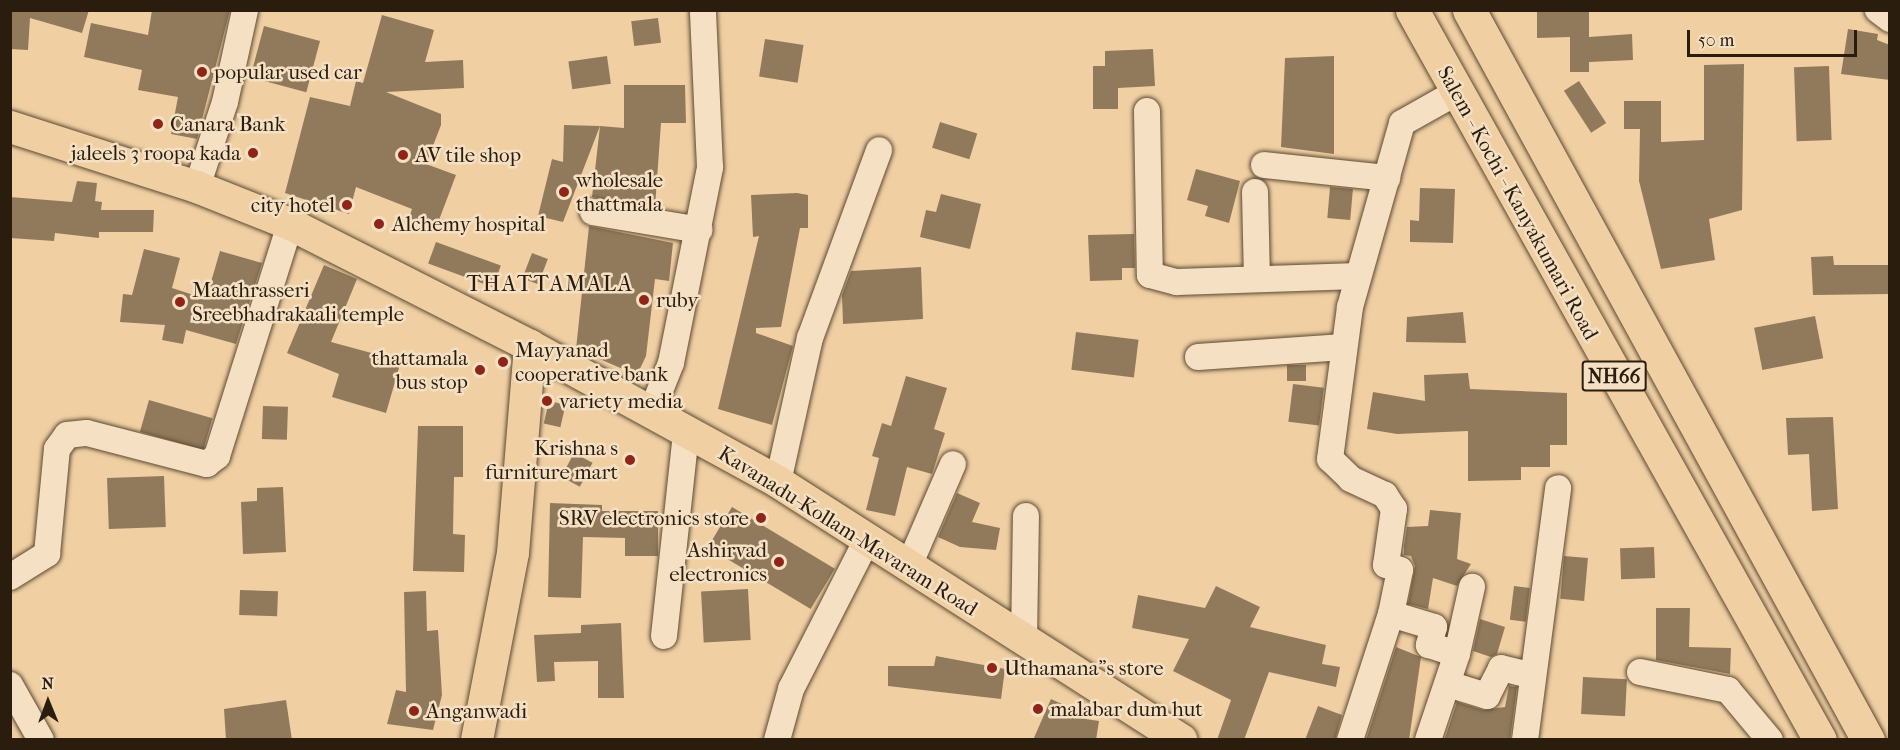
<!DOCTYPE html>
<html>
<head>
<meta charset="utf-8">
<style>
	body { margin:0 }
	#map { position:relative; width:1900px; height:750px; overflow:hidden; background:#f0d0a3; font-family:"IM FELL French Canon",serif }
	div>[style] { position:absolute }
	[style*='--x'] { left:calc(var(--x)*1px); top:calc(var(--y)*1px); width:calc(var(--w)*1px); rotate:calc(var(--a)*1deg) }
	.building>* { inset:0; background:#917a5b; transform-origin:0 0 }
	.roads { filter:drop-shadow(0 0 2px #5c4a33) drop-shadow(0 0 2px #5c4a33) }
	.minor>* { height:26px; margin:-13px; padding:0 13px; transform-origin:13px; border-radius:13px; background:#f5e0c3 }
	.major>* { height:32px; margin:-16px; padding:0 16px; transform-origin:16px; border-radius:16px; background:#f0d0a3 }
	.highway>* { height:33px; margin:-16.5px; padding:0 16.5px; transform-origin:16.5px; border-radius:16.5px; background:#f0d0a3 }
	.dots>* { width:16px; height:16px; translate:-50% -50%; box-sizing:border-box; border:3px solid #f5e0c3; border-radius:50% }
	span { translate:-50% -50%; white-space:nowrap; text-align:center; line-height:1.15; -webkit-text-stroke:5px #f5e0c3; paint-order:stroke }
	.shield-label span { padding:2px 4px; background:#f5e0c3; border:2px solid; border-radius:4px; -webkit-text-stroke-width:0 }
	.shield-label { font-size:20px; color:#2a1d0e; font-weight:700 }
	.poi-label { font-size:21px; color:#2a1d0e }
	.left { translate:0 -50%; text-align:left }
	.right { translate:-100% -50%; text-align:right }
	.street-label { font-size:21px; color:#2a1d0e }
	.neighbourhood-label { font-size:22px; color:#2a1d0e; letter-spacing:1.5px }
	.frame { position:absolute; inset:0; border:12px solid #2a1d0e; pointer-events:none }
	.north { position:absolute; left:18px; top:672px; width:60px; height:60px; -webkit-text-stroke:4px #f5e0c3; paint-order:stroke; rotate:359deg; font-size:16px; font-weight:700; line-height:24px; text-align:center; color:#2a1d0e }
	.north::after { content:''; display:block; margin:auto; width:21px; height:27px; background:#2a1d0e; clip-path:polygon(50% 0,100% 100%,50% 72%,0 100%) }
	.scale { position:absolute; left:1687px; top:30px; width:170px; height:27px; box-sizing:border-box; border:3px solid #2a1d0e; border-top:0; padding-left:8px; font-size:18px; line-height:21px; white-space:nowrap; color:#2a1d0e; -webkit-text-stroke:4px #f5e0c3; paint-order:stroke }
</style>
</head>
<body>
<div id="map">
	<div class="building">
		<div style="clip-path:polygon(10px 10px,89px 10px,82px 33px,30px 18px,28px 50px,10px 49px)"></div>
		<div style="clip-path:polygon(152px 10px,230px 10px,197px 139px,171px 134px,178px 97px,138px 90px,142px 70px,84px 57px,91px 23px,148px 35px)"></div>
		<div style="clip-path:polygon(1537px 10px,1589px 10px,1589px 37px,1632px 34px,1633px 60px,1589px 62px,1589px 72px,1570px 72px,1570px 37px,1537px 38px)"></div>
		<div style="clip-path:polygon(382px 15px,434px 30px,425px 62px,463px 60px,464px 88px,386px 92px,441px 114px,441px 125px,426px 164px,456px 175px,436px 228px,409px 218px,412px 209px,356px 187px,349px 214px,285px 193px,310px 97px,350px 106px,356px 81px,363px 83px)"></div>
		<div style="left:658px;top:18px;width:25px;height:27px;rotate:83deg"></div>
		<div style="left:264px;top:26px;width:58px;height:53px;rotate:15deg"></div>
		<div style="clip-path:polygon(1848px 29px,1878px 34px,1877px 40px,1890px 45px,1890px 80px,1841px 74px)"></div>
		<div style="left:765px;top:39px;width:39px;height:38px;rotate:9deg"></div>
		<div style="clip-path:polygon(1153px 49px,1155px 86px,1118px 88px,1118px 109px,1093px 109px,1093px 66px,1105px 66px,1105px 51px)"></div>
		<div style="left:607px;top:56px;width:28px;height:39px;rotate:82deg"></div>
		<div style="clip-path:polygon(1334px 56px,1334px 154px,1281px 147px,1285px 58px)"></div>
		<div style="clip-path:polygon(1744px 64px,1742px 210px,1709px 219px,1715px 260px,1661px 269px,1639px 181px,1640px 129px,1624px 129px,1624px 101px,1661px 101px,1661px 142px,1704px 140px,1704px 65px)"></div>
		<div style="left:1829px;top:66px;width:74px;height:35px;rotate:88deg"></div>
		<div style="left:1579px;top:81px;width:50px;height:18px;rotate:57deg"></div>
		<div style="clip-path:polygon(624px 85px,685px 85px,686px 123px,661px 123px,655px 207px,592px 197px,600px 126px,624px 128px)"></div>
		<div style="left:940px;top:122px;width:39px;height:27px;rotate:17deg"></div>
		<div style="clip-path:polygon(564px 125px,600px 126px,563px 222px,538px 216px,552px 159px,563px 162px)"></div>
		<div style="clip-path:polygon(1196px 169px,1240px 181px,1229px 223px,1205px 216px,1208px 206px,1187px 200px)"></div>
		<div style="clip-path:polygon(77px 181px,97px 183px,95px 201px,102px 202px,101px 210px,154px 210px,153px 232px,99px 232px,99px 238px,55px 233px,54px 241px,10px 238px,10px 197px,72px 202px)"></div>
		<div style="left:1330px;top:187px;width:23px;height:31px;rotate:5deg"></div>
		<div style="clip-path:polygon(1420px 188px,1455px 189px,1453px 243px,1410px 242px,1410px 220px,1419px 221px)"></div>
		<div style="clip-path:polygon(797px 193px,808px 195px,808px 228px,800px 228px,781px 327px,756px 328px,756px 333px,793px 346px,772px 425px,718px 409px,759px 236px,753px 237px,751px 195px)"></div>
		<div style="clip-path:polygon(941px 194px,981px 204px,970px 249px,920px 237px,926px 210px,936px 212px)"></div>
		<div style="clip-path:polygon(589px 226px,673px 243px,669px 281px,655px 279px,646px 356px,637px 375px,576px 349px)"></div>
		<div style="clip-path:polygon(1134px 234px,1135px 268px,1122px 268px,1122px 280px,1090px 281px,1088px 235px)"></div>
		<div style="left:436px;top:242px;width:69px;height:23px;rotate:20deg"></div>
		<div style="clip-path:polygon(144px 249px,180px 258px,172px 288px,206px 299px,220px 251px,262px 263px,236px 344px,186px 330px,183px 344px,162px 340px,165px 325px,120px 322px,123px 294px,132px 295px)"></div>
		<div style="left:532px;top:253px;width:17px;height:27px;rotate:21deg"></div>
		<div style="clip-path:polygon(1833px 256px,1834px 265px,1890px 265px,1890px 294px,1813px 295px,1811px 257px)"></div>
		<div style="clip-path:polygon(324px 265px,357px 279px,331px 342px,401px 361px,386px 413px,332px 397px,339px 374px,287px 353px)"></div>
		<div style="clip-path:polygon(921px 267px,923px 319px,843px 324px,842px 295px,851px 271px)"></div>
		<div style="clip-path:polygon(1463px 312px,1466px 343px,1406px 342px,1407px 317px)"></div>
		<div style="left:1815px;top:316px;width:43px;height:62px;rotate:79deg"></div>
		<div style="left:1076px;top:332px;width:63px;height:38px;rotate:7deg"></div>
		<div style="left:1306px;top:365px;width:16px;height:19px;rotate:90deg"></div>
		<div style="clip-path:polygon(1468px 373px,1470px 389px,1567px 393px,1567px 445px,1550px 445px,1550px 467px,1521px 467px,1521px 480px,1468px 481px,1468px 431px,1397px 434px,1367px 429px,1373px 392px,1425px 401px,1424px 375px)"></div>
		<div style="clip-path:polygon(906px 376px,947px 388px,934px 429px,945px 433px,932px 474px,907px 467px,895px 516px,866px 510px,879px 458px,872px 456px,882px 423px,891px 426px)"></div>
		<div style="left:1293px;top:384px;width:31px;height:38px;rotate:7deg"></div>
		<div style="left:149px;top:400px;width:66px;height:33px;rotate:16deg"></div>
		<div style="left:549px;top:401px;width:17px;height:23px;rotate:13deg"></div>
		<div style="left:263px;top:406px;width:25px;height:33px;rotate:2deg"></div>
		<div style="clip-path:polygon(1833px 417px,1838px 509px,1812px 511px,1809px 454px,1788px 455px,1786px 418px)"></div>
		<div style="clip-path:polygon(418px 426px,463px 426px,463px 477px,454px 477px,453px 534px,465px 535px,464px 572px,413px 571px)"></div>
		<div style="left:574px;top:453px;width:21px;height:27px;rotate:28deg"></div>
		<div style="left:164px;top:476px;width:51px;height:57px;rotate:88deg"></div>
		<div style="clip-path:polygon(283px 487px,286px 552px,243px 554px,241px 502px,257px 501px,257px 488px)"></div>
		<div style="clip-path:polygon(957px 493px,980px 503px,972px 522px,1000px 528px,996px 550px,960px 547px,938px 537px)"></div>
		<div style="clip-path:polygon(550px 503px,602px 505px,602px 511px,658px 511px,658px 556px,625px 556px,625px 538px,583px 537px,581px 598px,548px 597px)"></div>
		<div style="left:732px;top:507px;width:120px;height:47px;rotate:31deg"></div>
		<div style="clip-path:polygon(1430px 510px,1461px 513px,1457px 559px,1471px 564px,1457px 586px,1433px 578px,1428px 609px,1408px 604px,1415px 566px,1411px 556px,1404px 555px,1404px 546px,1407px 527px,1428px 526px)"></div>
		<div style="left:1654px;top:547px;width:31px;height:34px;rotate:88deg"></div>
		<div style="left:1564px;top:556px;width:24px;height:43px;rotate:5deg"></div>
		<div style="clip-path:polygon(1216px 586px,1260px 607px,1250px 627px,1326px 645px,1322px 664px,1340px 667px,1336px 687px,1269px 672px,1244px 740px,1217px 740px,1231px 700px,1173px 671px,1189px 639px,1132px 628px,1138px 595px,1205px 608px)"></div>
		<div style="left:1514px;top:586px;width:16px;height:34px;rotate:7deg"></div>
		<div style="left:748px;top:589px;width:51px;height:47px;rotate:87deg"></div>
		<div style="left:240px;top:590px;width:38px;height:25px;rotate:2deg"></div>
		<div style="clip-path:polygon(426px 591px,427px 631px,438px 630px,442px 695px,433px 730px,387px 724px,396px 690px,406px 692px,404px 592px)"></div>
		<div style="clip-path:polygon(1656px 608px,1690px 608px,1689px 647px,1731px 648px,1730px 674px,1656px 660px)"></div>
		<div style="clip-path:polygon(1480px 619px,1505px 627px,1497px 654px,1491px 657px,1473px 651px)"></div>
		<div style="clip-path:polygon(621px 623px,624px 698px,598px 698px,598px 661px,554px 662px,555px 681px,537px 682px,534px 635px,581px 633px,581px 625px)"></div>
		<div style="clip-path:polygon(1396px 647px,1421px 657px,1409px 740px,1366px 740px)"></div>
		<div style="clip-path:polygon(936px 656px,1005px 669px,1001px 699px,888px 686px,888px 666px,934px 666px)"></div>
		<div style="left:1583px;top:677px;width:44px;height:37px;rotate:3deg"></div>
		<div style="clip-path:polygon(1509px 686px,1517px 687px,1510px 740px,1445px 738px,1457px 702px,1483px 710px,1505px 707px)"></div>
		<div style="clip-path:polygon(1051px 699px,1075px 710px,1072px 717px,1099px 721px,1096px 740px,1033px 740px)"></div>
		<div style="clip-path:polygon(286px 700px,292px 740px,226px 740px,224px 709px)"></div>
		<div style="clip-path:polygon(1318px 706px,1342px 715px,1335px 740px,1305px 740px)"></div>
	</div>
	<div class="roads">
		<div class="minor">
			<div style="--x:1878;--y:10;--w:15;--a:37"></div>
			<div style="--x:1147;--y:111;--w:164;--a:89"></div>
			<div style="--x:1150;--y:275;--w:28;--a:15"></div>
			<div style="--x:1177;--y:282;--w:181;--a:-1.9"></div>
			<div style="--x:1264;--y:165;--w:124;--a:6"></div>
			<div style="--x:197;--y:187;--w:89;--a:-71.8"></div>
			<div style="--x:225;--y:102;--w:94;--a:-77.7"></div>
			<div style="--x:1255;--y:192;--w:86;--a:88.7"></div>
			<div style="--x:593;--y:212;--w:108;--a:9.6"></div>
			<div style="--x:1198;--y:357;--w:146;--a:-3.9"></div>
			<div style="--x:651;--y:413;--w:54;--a:-68.2"></div>
			<div style="--x:671;--y:363;--w:200;--a:-78.7"></div>
			<div style="--x:710;--y:167;--w:157;--a:-92.6"></div>
			<div style="--x:778;--y:482;--w:148;--a:-77.5"></div>
			<div style="--x:810;--y:338;--w:200;--a:-69.8"></div>
			<div style="--x:908;--y:568;--w:113;--a:-66.6"></div>
			<div style="--x:10;--y:577;--w:44;--a:-31.9"></div>
			<div style="--x:47;--y:554;--w:105;--a:-84.6"></div>
			<div style="--x:57;--y:449;--w:17;--a:-54"></div>
			<div style="--x:67;--y:435;--w:20;--a:-6"></div>
			<div style="--x:87;--y:433;--w:124;--a:14.5"></div>
			<div style="--x:207;--y:464;--w:13;--a:-39"></div>
			<div style="--x:217;--y:456;--w:243;--a:-72.5"></div>
			<div style="--x:1391;--y:614;--w:45;--a:16.8"></div>
			<div style="--x:1434;--y:627;--w:19;--a:106"></div>
			<div style="--x:1429;--y:645;--w:29;--a:18"></div>
			<div style="--x:664;--y:636;--w:205;--a:-83.8"></div>
			<div style="--x:1024;--y:640;--w:124;--a:-89.1"></div>
			<div style="--x:1640;--y:672;--w:90;--a:11.6"></div>
			<div style="--x:1728;--y:690;--w:65;--a:50"></div>
			<div style="--x:1448;--y:684;--w:41;--a:17.1"></div>
			<div style="--x:1487;--y:696;--w:31;--a:-63"></div>
			<div style="--x:1501;--y:668;--w:33;--a:14"></div>
			<div style="--x:10;--y:685;--w:63;--a:60.6"></div>
			<div style="--x:777;--y:740;--w:53;--a:-74.6"></div>
			<div style="--x:791;--y:689;--w:165;--a:-63"></div>
			<div style="--x:1350;--y:740;--w:133;--a:-72"></div>
			<div style="--x:1391;--y:614;--w:45;--a:-78.4"></div>
			<div style="--x:1400;--y:570;--w:15;--a:-160"></div>
			<div style="--x:1386;--y:565;--w:57;--a:-81.9"></div>
			<div style="--x:1394;--y:509;--w:17;--a:-123"></div>
			<div style="--x:1385;--y:495;--w:38;--a:-155"></div>
			<div style="--x:1351;--y:479;--w:29;--a:-136"></div>
			<div style="--x:1330;--y:459;--w:153;--a:-82.5"></div>
			<div style="--x:1350;--y:307;--w:191;--a:-74.2"></div>
			<div style="--x:1402;--y:123;--w:63;--a:-29.4"></div>
			<div style="--x:1428;--y:740;--w:91;--a:-71.4"></div>
			<div style="--x:1457;--y:654;--w:69;--a:-77.4"></div>
			<div style="--x:1525;--y:740;--w:254;--a:-82.5"></div>
		</div>
		<div class="major">
			<div style="--x:10;--y:127;--w:196;--a:17.8"></div>
			<div style="--x:197;--y:187;--w:100;--a:21.7"></div>
			<div style="--x:290;--y:224;--w:269;--a:26.9"></div>
			<div style="--x:530;--y:346;--w:283;--a:28.7"></div>
			<div style="--x:778;--y:482;--w:479;--a:32.6"></div>
			<div style="--x:477;--y:740;--w:190;--a:-79.1"></div>
			<div style="--x:513;--y:553;--w:208;--a:-85.3"></div>
		</div>
		<div class="highway">
			<div style="--x:1412;--y:10;--w:836;--a:60.8"></div>
			<div style="--x:1469;--y:10;--w:832;--a:61.34"></div>
		</div>
	</div>
	<div class="dots">
		<div style="left:202px;top:72px;background:#8f2418"></div>
		<div style="left:158px;top:124px;background:#8f2418"></div>
		<div style="left:253px;top:153px;background:#8f2418"></div>
		<div style="left:403px;top:155px;background:#8f2418"></div>
		<div style="left:564px;top:192px;background:#8f2418"></div>
		<div style="left:347px;top:205px;background:#8f2418"></div>
		<div style="left:379px;top:224px;background:#8f2418"></div>
		<div style="left:644px;top:300px;background:#8f2418"></div>
		<div style="left:180px;top:302px;background:#8f2418"></div>
		<div style="left:503px;top:362px;background:#8f2418"></div>
		<div style="left:480px;top:370px;background:#8f2418"></div>
		<div style="left:547px;top:401px;background:#8f2418"></div>
		<div style="left:630px;top:460px;background:#8f2418"></div>
		<div style="left:761px;top:518px;background:#8f2418"></div>
		<div style="left:779px;top:562px;background:#8f2418"></div>
		<div style="left:992px;top:668px;background:#8f2418"></div>
		<div style="left:1038px;top:709px;background:#8f2418"></div>
		<div style="left:414px;top:711px;background:#8f2418"></div>
	</div>
	<div class="shield-label">
		<span style="left:1614px;top:376px">NH66</span>
	</div>
	<div class="poi-label">
		<span class="left" style="left:214px;top:72px">popular used car</span>
		<span class="left" style="left:170px;top:124px">Canara Bank</span>
		<span class="right" style="left:241px;top:153px">jaleels 3 roopa kada</span>
		<span class="left" style="left:415px;top:155px">AV tile shop</span>
		<span class="left" style="left:576px;top:192px">wholesale<br>thattmala</span>
		<span class="right" style="left:335px;top:205px">city hotel</span>
		<span class="left" style="left:392px;top:224px">Alchemy hospital</span>
		<span class="left" style="left:192px;top:302px">Maathrasseri<br>Sreebhadrakaali temple</span>
		<span class="left" style="left:656px;top:300px">ruby</span>
		<span class="left" style="left:515px;top:362px">Mayyanad<br>cooperative bank</span>
		<span class="right" style="left:468px;top:370px">thattamala<br>bus stop</span>
		<span class="left" style="left:559px;top:401px">variety media</span>
		<span class="right" style="left:618px;top:460px">Krishna s<br>furniture mart</span>
		<span class="right" style="left:749px;top:518px">SRV electronics store</span>
		<span class="right" style="left:767px;top:562px">Ashirvad<br>electronics</span>
		<span class="left" style="left:1004px;top:668px">Uthamana"s store</span>
		<span class="left" style="left:1050px;top:709px">malabar dum hut</span>
		<span class="left" style="left:426px;top:711px">Anganwadi</span>
	</div>
	<div class="street-label">
		<span style="left:1518px;top:203px;rotate:61deg">Salem - Kochi - Kanyakumari Road</span>
		<span style="left:848px;top:531px;rotate:32deg">Kavanadu-Kollam-Mavaram Road</span>
	</div>
	<div class="neighbourhood-label">
		<span style="left:550px;top:285px">THATTAMALA</span>
	</div>
	<div class="frame"></div>
	<div class="north">N</div>
	<div class="scale">50 m</div>
</div>
</body>
</html>
